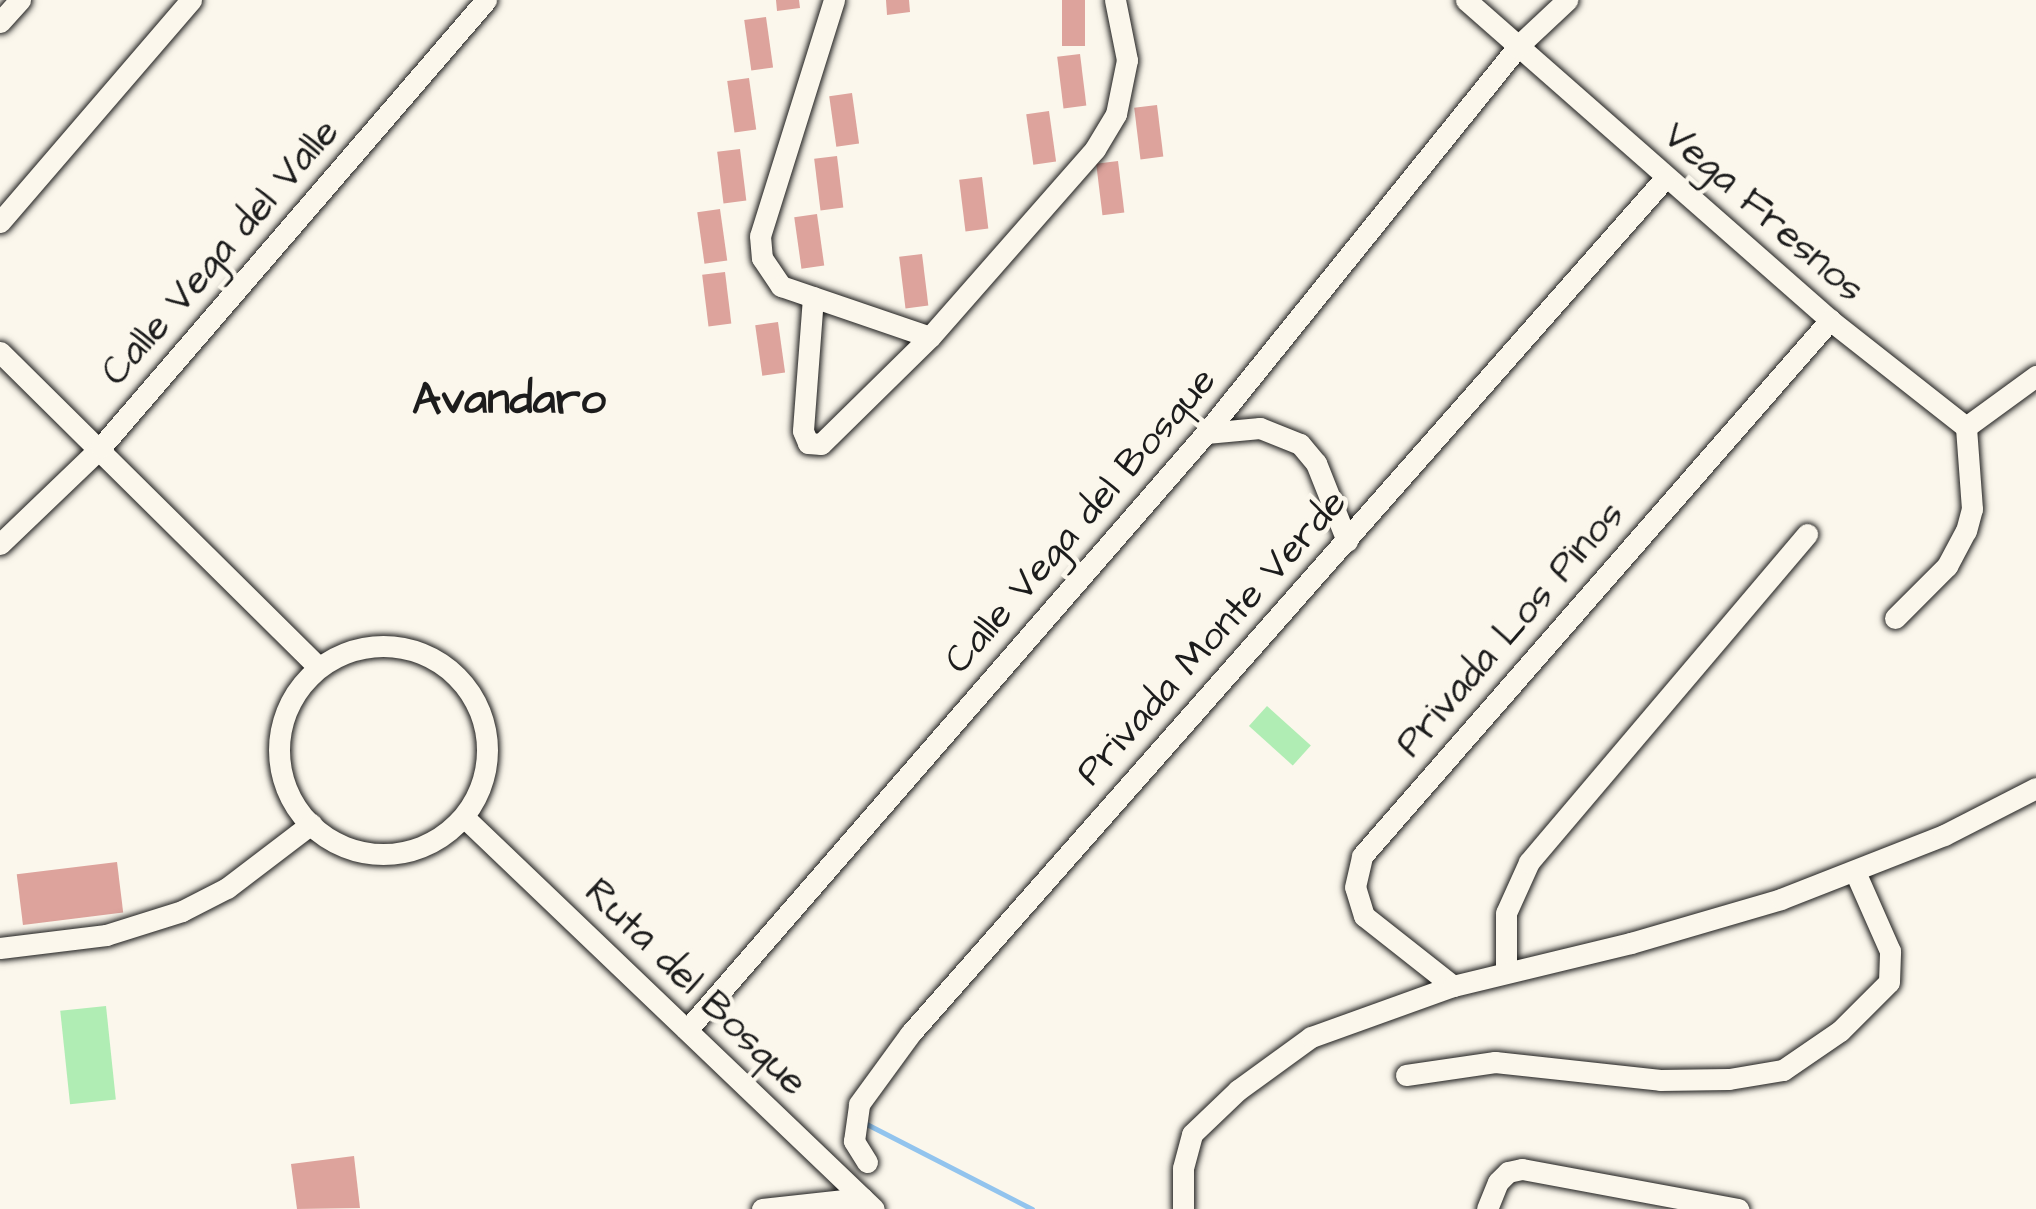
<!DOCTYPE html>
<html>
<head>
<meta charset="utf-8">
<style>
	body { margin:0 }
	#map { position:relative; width:2036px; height:1209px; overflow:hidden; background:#fbf7ec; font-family:"Architects Daughter",sans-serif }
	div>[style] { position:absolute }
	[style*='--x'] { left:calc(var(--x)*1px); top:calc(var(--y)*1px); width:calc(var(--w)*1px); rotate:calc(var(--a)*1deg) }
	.green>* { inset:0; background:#b0edb4; transform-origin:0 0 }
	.stream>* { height:4.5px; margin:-2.25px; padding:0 2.25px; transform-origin:2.25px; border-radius:2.25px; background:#92c4ee }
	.building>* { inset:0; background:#dda39c; transform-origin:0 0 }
	.roads { filter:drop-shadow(0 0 3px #1c1c1c) drop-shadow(0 0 3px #1c1c1c) }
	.street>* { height:21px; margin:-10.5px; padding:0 10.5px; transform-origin:10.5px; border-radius:10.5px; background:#fbf7ec }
	.street>.ring { margin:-10.5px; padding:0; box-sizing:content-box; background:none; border:21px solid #fbf7ec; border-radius:50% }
	span { translate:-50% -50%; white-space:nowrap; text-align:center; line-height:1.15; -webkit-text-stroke:9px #fbf7ec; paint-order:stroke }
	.street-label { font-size:39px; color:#1c1c1c }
	.quarter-label { font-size:45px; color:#1c1c1c; font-weight:700 }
</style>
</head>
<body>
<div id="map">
	<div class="green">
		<div style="left:1267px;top:706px;width:59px;height:27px;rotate:42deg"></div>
		<div style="left:106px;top:1006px;width:94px;height:46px;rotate:84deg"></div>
	</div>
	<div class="stream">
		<div style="--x:863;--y:1122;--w:190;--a:27.2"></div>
	</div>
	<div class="building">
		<div style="clip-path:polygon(776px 0,799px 0,800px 8px,777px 11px)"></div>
		<div style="clip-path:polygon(886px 0,909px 0,910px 12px,887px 15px)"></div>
		<div style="left:1062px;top:0;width:23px;height:46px"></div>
		<div style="left:766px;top:17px;width:51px;height:22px;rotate:82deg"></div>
		<div style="left:1080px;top:54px;width:52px;height:23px;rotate:83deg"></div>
		<div style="left:749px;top:78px;width:52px;height:22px;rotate:82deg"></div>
		<div style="left:852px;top:93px;width:51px;height:23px;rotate:82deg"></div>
		<div style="left:1157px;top:105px;width:52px;height:23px;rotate:83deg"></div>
		<div style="left:1049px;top:111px;width:51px;height:23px;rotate:82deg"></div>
		<div style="left:740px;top:149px;width:52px;height:23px;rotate:83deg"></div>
		<div style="left:837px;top:156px;width:52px;height:23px;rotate:83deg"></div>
		<div style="left:1118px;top:161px;width:52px;height:22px;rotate:83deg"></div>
		<div style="left:982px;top:177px;width:52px;height:23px;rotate:83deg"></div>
		<div style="left:720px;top:209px;width:52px;height:23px;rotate:82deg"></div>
		<div style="left:817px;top:214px;width:52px;height:23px;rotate:82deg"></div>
		<div style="left:922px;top:254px;width:52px;height:23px;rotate:83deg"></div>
		<div style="left:725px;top:272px;width:52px;height:23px;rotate:83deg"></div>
		<div style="left:778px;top:322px;width:51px;height:23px;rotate:82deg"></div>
		<div style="left:117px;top:862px;width:51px;height:101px;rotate:83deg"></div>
		<div style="clip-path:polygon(354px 1156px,360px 1208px,297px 1209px,291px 1164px)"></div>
	</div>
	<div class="roads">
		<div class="street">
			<div style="--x:834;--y:0;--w:247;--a:107.4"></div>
			<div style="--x:760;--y:236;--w:22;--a:85"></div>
			<div style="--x:762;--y:258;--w:34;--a:56"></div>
			<div style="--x:781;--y:286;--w:157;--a:18.9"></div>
			<div style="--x:930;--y:337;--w:250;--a:-48.7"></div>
			<div style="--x:1095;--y:149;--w:41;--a:-59"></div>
			<div style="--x:1116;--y:114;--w:55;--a:-78.5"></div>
			<div style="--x:1127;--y:60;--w:61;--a:-101.3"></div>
			<div style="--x:1466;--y:0;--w:485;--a:41.3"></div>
			<div style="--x:1830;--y:320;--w:173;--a:38.2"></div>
			<div style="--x:0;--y:22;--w:30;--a:-48"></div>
			<div style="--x:0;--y:222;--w:293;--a:-49.3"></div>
			<div style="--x:813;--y:297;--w:134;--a:94.3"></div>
			<div style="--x:803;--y:431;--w:13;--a:67"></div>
			<div style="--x:808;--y:443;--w:13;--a:4"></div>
			<div style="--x:821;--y:444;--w:153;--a:-44.5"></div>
			<div style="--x:0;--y:352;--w:446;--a:44.7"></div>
			<div style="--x:1966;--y:427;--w:87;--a:-36.1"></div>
			<div style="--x:1206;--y:433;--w:54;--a:-5.3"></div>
			<div style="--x:1260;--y:428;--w:43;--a:21.8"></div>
			<div style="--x:1300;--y:444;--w:25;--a:50"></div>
			<div style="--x:1316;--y:463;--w:84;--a:68.3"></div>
			<div style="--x:0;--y:544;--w:140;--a:-43.8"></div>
			<div style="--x:101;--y:447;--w:590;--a:-49.26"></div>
			<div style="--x:1895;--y:618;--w:74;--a:-45"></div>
			<div style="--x:1947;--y:566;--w:40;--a:-62"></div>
			<div style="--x:1966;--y:531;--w:23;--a:-75"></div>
			<div style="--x:1972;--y:509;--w:82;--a:-94.2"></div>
			<div class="ring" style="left:279px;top:646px;width:187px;height:187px"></div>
			<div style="--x:466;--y:819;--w:564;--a:43.71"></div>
			<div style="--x:0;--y:948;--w:107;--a:-7"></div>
			<div style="--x:106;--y:935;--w:80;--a:-17.5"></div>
			<div style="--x:182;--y:911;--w:51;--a:-27.1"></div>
			<div style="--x:227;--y:888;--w:106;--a:-37.3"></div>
			<div style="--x:1506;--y:970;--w:57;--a:-90"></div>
			<div style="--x:1506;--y:913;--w:56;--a:-65.7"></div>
			<div style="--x:1529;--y:862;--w:430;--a:-49.7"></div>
			<div style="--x:1453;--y:986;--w:113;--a:-141.8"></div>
			<div style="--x:1364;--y:916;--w:30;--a:-107"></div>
			<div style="--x:1355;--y:887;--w:32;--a:-77"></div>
			<div style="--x:1362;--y:856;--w:712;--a:-48.87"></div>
			<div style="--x:687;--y:1030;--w:791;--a:-49"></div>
			<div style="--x:1206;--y:433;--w:496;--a:-51.1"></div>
			<div style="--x:1517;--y:47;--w:69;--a:-43.2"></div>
			<div style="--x:1406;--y:1075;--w:90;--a:-8.3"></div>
			<div style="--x:1495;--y:1062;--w:166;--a:6.2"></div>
			<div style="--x:1660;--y:1080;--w:69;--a:-0.8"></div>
			<div style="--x:1729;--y:1079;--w:55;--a:-9.5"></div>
			<div style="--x:1783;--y:1070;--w:69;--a:-34.4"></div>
			<div style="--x:1840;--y:1031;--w:69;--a:-45"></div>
			<div style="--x:1889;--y:982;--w:31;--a:-88"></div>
			<div style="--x:1890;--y:951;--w:84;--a:-113.8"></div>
			<div style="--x:867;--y:1162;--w:25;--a:-122"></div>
			<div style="--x:854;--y:1141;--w:37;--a:-82"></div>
			<div style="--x:859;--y:1104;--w:87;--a:-53.9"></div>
			<div style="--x:910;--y:1034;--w:1143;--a:-48.58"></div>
			<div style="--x:762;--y:1209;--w:101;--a:-6.3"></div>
			<div style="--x:1183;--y:1209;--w:41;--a:-90"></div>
			<div style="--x:1183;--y:1168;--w:35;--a:-75"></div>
			<div style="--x:1192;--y:1134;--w:64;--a:-43.7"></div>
			<div style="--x:1238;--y:1090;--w:90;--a:-36"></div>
			<div style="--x:1311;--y:1037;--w:151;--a:-19.8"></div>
			<div style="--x:1453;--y:986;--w:183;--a:-13.6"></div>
			<div style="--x:1631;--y:943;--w:156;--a:-16.3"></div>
			<div style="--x:1781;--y:899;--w:175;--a:-21.4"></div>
			<div style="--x:1944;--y:835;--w:103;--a:-27.1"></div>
			<div style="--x:1487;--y:1209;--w:29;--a:-68"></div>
			<div style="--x:1498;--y:1182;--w:14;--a:-45"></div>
			<div style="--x:1508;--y:1172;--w:14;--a:-12"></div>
			<div style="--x:1522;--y:1169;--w:220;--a:10.5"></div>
		</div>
	</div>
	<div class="street-label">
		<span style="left:1763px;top:213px;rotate:41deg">Vega Fresnos</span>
		<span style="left:221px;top:253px;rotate:-49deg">Calle Vega del Valle</span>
		<span style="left:1081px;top:521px;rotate:-49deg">Calle Vega del Bosque</span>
		<span style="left:1511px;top:630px;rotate:-49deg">Privada Los Pinos</span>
		<span style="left:1212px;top:638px;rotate:-48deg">Privada Monte Verde</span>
		<span style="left:695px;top:988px;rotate:44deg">Ruta del Bosque</span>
	</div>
	<div class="quarter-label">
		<span style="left:509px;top:401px">Avandaro</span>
	</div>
</div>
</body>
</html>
